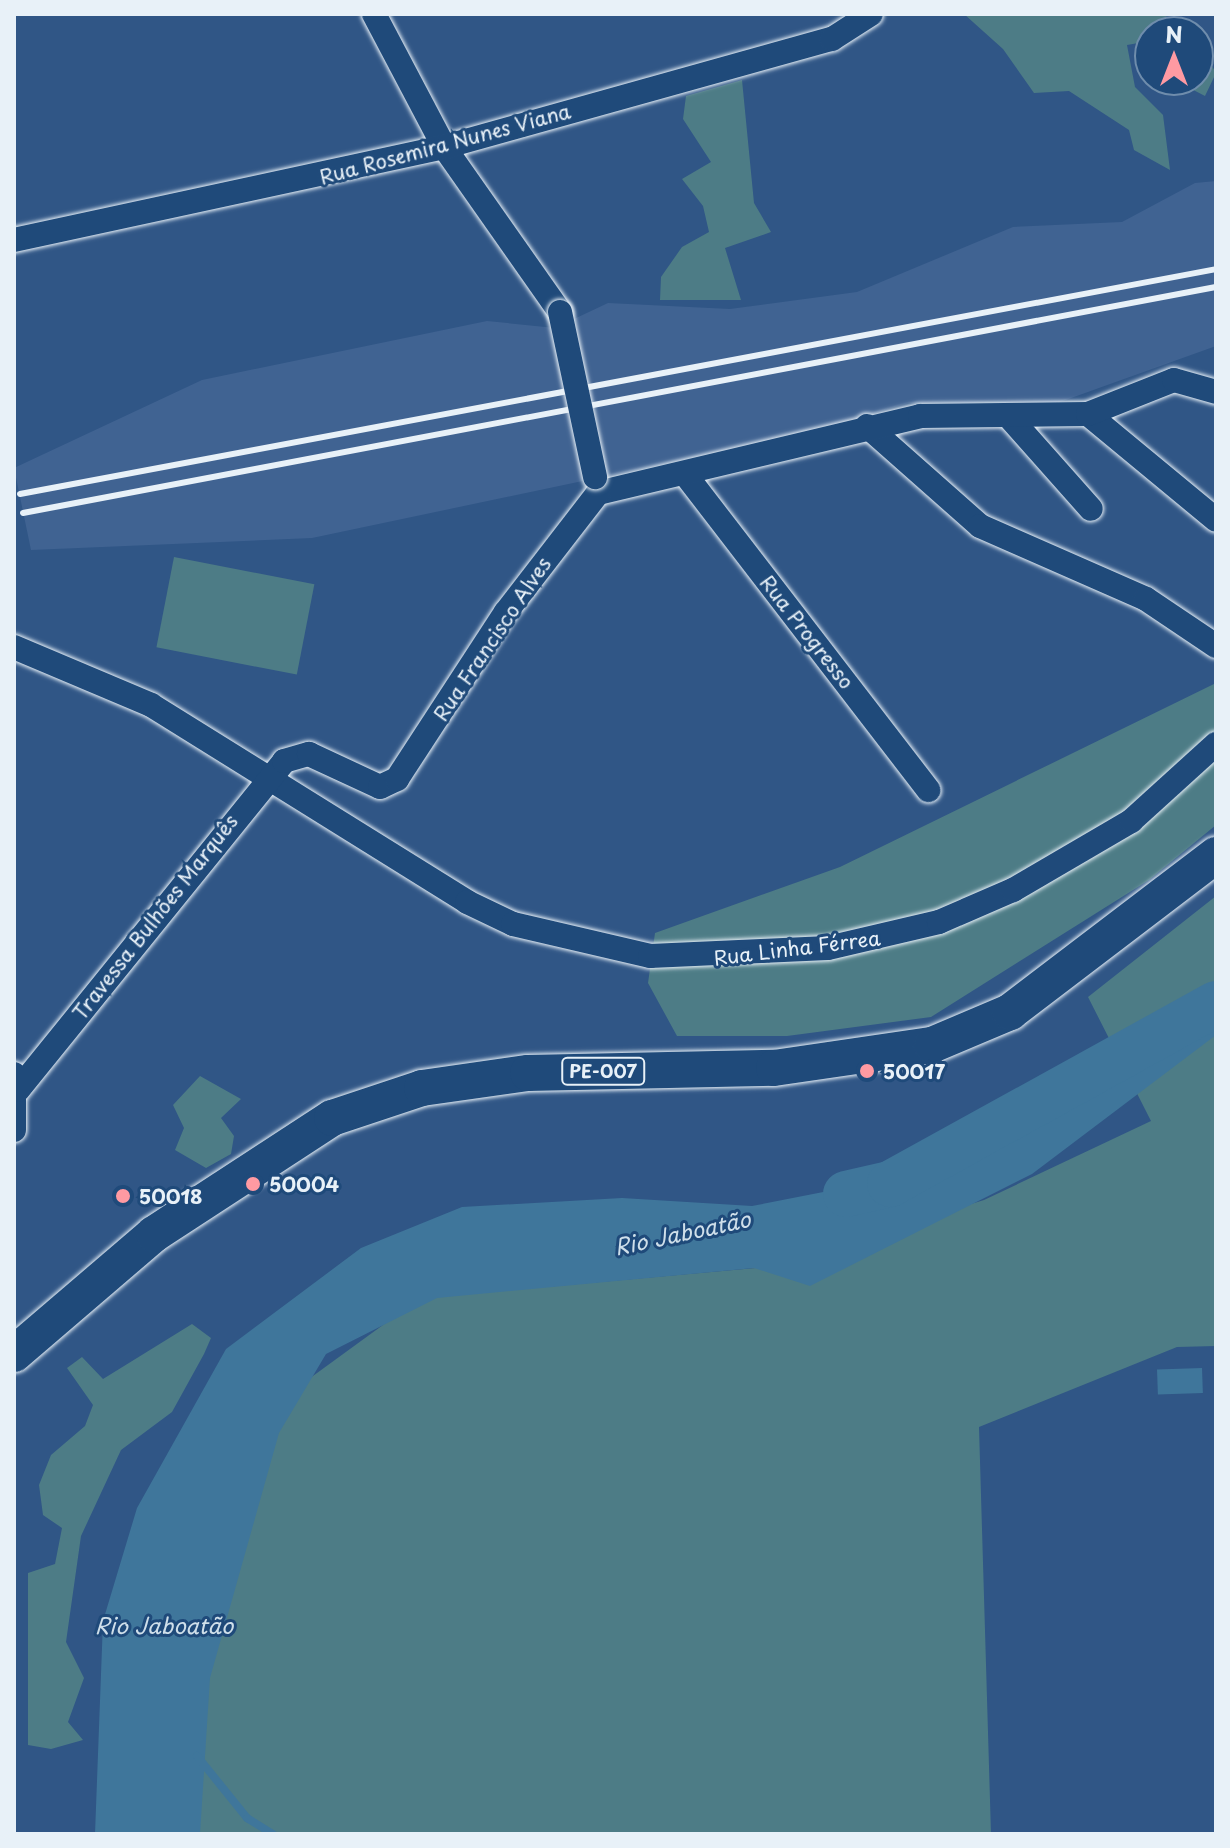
<!DOCTYPE html>
<html>
<head>
<meta charset="utf-8">
<style>
	body { margin:0 }
	#map { position:relative; width:1230px; height:1848px; overflow:hidden; background:#305686; font-family:"Playpen Sans",sans-serif }
	div>[style] { position:absolute }
	[style*='--x'] { left:calc(var(--x)*1px); top:calc(var(--y)*1px); width:calc(var(--w)*1px); rotate:calc(var(--a)*1deg) }
	.built>* { inset:0; background:#406392 }
	.green>* { inset:0; background:#4d7c86; transform-origin:0 0 }
	.water>* { inset:0; background:#3f769b; transform-origin:0 0 }
	.stream>* { height:8px; margin:-4px; padding:0 4px; transform-origin:4px; border-radius:4px; background:#3f769b }
	.river>* { height:46px; margin:-23px; padding:0 23px; transform-origin:23px; border-radius:23px; background:#3f769b }
	.roads { filter:drop-shadow(0 0 2px #e8f1f8) drop-shadow(0 0 2px #e8f1f8) }
	.street>* { height:24px; margin:-12px; padding:0 12px; transform-origin:12px; border-radius:12px; background:#1f4a7a }
	.primary>* { height:36px; margin:-18px; padding:0 18px; transform-origin:18px; border-radius:18px; background:#1f4a7a }
	.rail>* { height:6px; margin:-3px; padding:0 3px; transform-origin:3px; border-radius:3px; background:#e8f1f8 }
	.bridges { filter:drop-shadow(0 0 2px #e8f1f8) drop-shadow(0 0 2px #e8f1f8) }
	.street-bridge>* { height:24px; margin:-12px; padding:0 12px; transform-origin:12px; border-radius:12px; background:#1f4a7a }
	.dots>* { width:22px; height:22px; translate:-50% -50%; box-sizing:border-box; border:4px solid #1f4a7a; border-radius:50% }
	span { translate:-50% -50%; white-space:nowrap; text-align:center; line-height:1.15; -webkit-text-stroke:6px #1f4a7a; paint-order:stroke }
	.shield-label span { padding:2px 6px; background:#1f4a7a; border:2px solid; border-radius:6px; -webkit-text-stroke-width:0 }
	.shield-label { font-size:18px; color:#e8f1f8; font-weight:700 }
	.street-label { font-size:20px; color:#e8f1f8 }
	.poi-label { font-size:20px; color:#e8f1f8; font-weight:700 }
	.left { translate:0 -50%; text-align:left }
	.water-label { font-size:22px; color:#cfdfea; font-style:italic }
	.frame { position:absolute; inset:0; border:16px solid #e8f1f8; pointer-events:none }
	.north { position:absolute; left:1134px; top:16px; width:80px; height:80px; box-sizing:border-box; background:#1f4a7a; border:2px solid #6f8dac; border-radius:50%; rotate:0deg; font-size:22px; font-weight:700; line-height:32px; text-align:center; color:#e8f1f8 }
	.north::after { content:''; display:block; margin:auto; width:28px; height:36px; background:#ff9aa2; clip-path:polygon(50% 0,100% 100%,50% 72%,0 100%) }
</style>
</head>
<body>
<div id="map">
	<div class="built">
		<div style="clip-path:polygon(1216px 181px,1216px 346px,1060px 402px,908px 403px,801px 435px,312px 538px,31px 550px,14px 468px,202px 380px,487px 321px,555px 328px,608px 303px,730px 309px,857px 292px,1013px 227px,1122px 222px,1195px 183px)"></div>
	</div>
	<div class="green">
		<div style="clip-path:polygon(964px 14px,1163px 14px,1187px 32px,1150px 32px,1150px 41px,1127px 45px,1135px 87px,1163px 115px,1170px 170px,1134px 150px,1129px 130px,1069px 91px,1034px 93px,1003px 49px)"></div>
		<div style="clip-path:polygon(1198px 42px,1216px 73px,1205px 96px,1174px 80px,1198px 80px)"></div>
		<div style="clip-path:polygon(742px 80px,754px 203px,771px 232px,725px 248px,741px 300px,660px 300px,661px 277px,682px 247px,709px 232px,703px 206px,682px 179px,711px 162px,683px 119px,686px 96px)"></div>
		<div style="left:174px;top:557px;width:143px;height:92px;rotate:11deg"></div>
		<div style="clip-path:polygon(1216px 683px,1216px 825px,1149px 880px,931px 1017px,787px 1036px,677px 1036px,648px 983px,655px 933px,840px 867px)"></div>
		<div style="clip-path:polygon(1216px 896px,1216px 1346px,1177px 1347px,979px 1427px,991px 1834px,182px 1834px,220px 1547px,258px 1416px,420px 1298px,767px 1267px,984px 1200px,1151px 1121px,1088px 997px)"></div>
		<div style="clip-path:polygon(200px 1076px,241px 1099px,221px 1118px,234px 1136px,231px 1154px,206px 1168px,175px 1150px,184px 1128px,173px 1105px)"></div>
		<div style="clip-path:polygon(192px 1324px,211px 1338px,204px 1354px,172px 1412px,121px 1450px,81px 1536px,66px 1642px,84px 1678px,68px 1722px,83px 1740px,51px 1749px,28px 1745px,28px 1573px,55px 1564px,62px 1528px,43px 1515px,39px 1485px,51px 1455px,85px 1426px,93px 1405px,67px 1368px,82px 1357px,103px 1379px)"></div>
	</div>
	<div class="water">
		<div style="clip-path:polygon(1216px 988px,1216px 1035px,1032px 1174px,810px 1286px,754px 1268px,437px 1298px,326px 1354px,279px 1433px,210px 1678px,200px 1834px,95px 1834px,103px 1621px,137px 1508px,226px 1349px,361px 1248px,462px 1207px,622px 1198px,752px 1206px,956px 1166px)"></div>
		<div style="left:1202px;top:1368px;width:25px;height:45px;rotate:88deg"></div>
	</div>
	<div class="stream">
		<div style="--x:197;--y:1756;--w:80;--a:51.1"></div>
		<div style="--x:247;--y:1818;--w:31;--a:32"></div>
	</div>
	<div class="river">
		<div style="--x:846;--y:1194;--w:45;--a:-12.8"></div>
		<div style="--x:890;--y:1184;--w:372;--a:-28.9"></div>
	</div>
	<div class="roads">
		<div class="street">
			<div style="--x:374;--y:14;--w:150;--a:62.2"></div>
			<div style="--x:444;--y:147;--w:202;--a:54.9"></div>
			<div style="--x:14;--y:240;--w:440;--a:-12.2"></div>
			<div style="--x:444;--y:147;--w:403;--a:-15.6"></div>
			<div style="--x:832;--y:39;--w:46;--a:-32.7"></div>
			<div style="--x:1088;--y:414;--w:166;--a:39.6"></div>
			<div style="--x:1011;--y:419;--w:120;--a:48.4"></div>
			<div style="--x:867;--y:426;--w:151;--a:41.5"></div>
			<div style="--x:980;--y:526;--w:181;--a:23.7"></div>
			<div style="--x:1146;--y:599;--w:84;--a:33.9"></div>
			<div style="--x:685;--y:474;--w:399;--a:52.4"></div>
			<div style="--x:598;--y:493;--w:331;--a:-13.4"></div>
			<div style="--x:920;--y:416;--w:168;--a:-0.7"></div>
			<div style="--x:1088;--y:414;--w:92;--a:-21.6"></div>
			<div style="--x:1174;--y:380;--w:44;--a:15.9"></div>
			<div style="--x:14;--y:647;--w:149;--a:22.9"></div>
			<div style="--x:151;--y:705;--w:372;--a:31.9"></div>
			<div style="--x:467;--y:902;--w:51;--a:25.6"></div>
			<div style="--x:513;--y:924;--w:141;--a:13.1"></div>
			<div style="--x:650;--y:956;--w:178;--a:-2.6"></div>
			<div style="--x:828;--y:948;--w:114;--a:-13.2"></div>
			<div style="--x:939;--y:922;--w:81;--a:-23.4"></div>
			<div style="--x:1013;--y:890;--w:137;--a:-30.3"></div>
			<div style="--x:1131;--y:821;--w:115;--a:-42.2"></div>
			<div style="--x:14;--y:1074;--w:56;--a:90"></div>
			<div style="--x:18;--y:1090;--w:423;--a:-51"></div>
			<div style="--x:284;--y:761;--w:26;--a:-16"></div>
			<div style="--x:309;--y:754;--w:78;--a:24.9"></div>
			<div style="--x:380;--y:787;--w:19;--a:-25"></div>
			<div style="--x:397;--y:779;--w:199;--a:-56.9"></div>
			<div style="--x:506;--y:612;--w:150;--a:-52.3"></div>
		</div>
		<div class="primary">
			<div style="--x:14;--y:1354;--w:184;--a:-40.6"></div>
			<div style="--x:154;--y:1234;--w:212;--a:-33.1"></div>
			<div style="--x:332;--y:1118;--w:95;--a:-18.4"></div>
			<div style="--x:422;--y:1088;--w:107;--a:-8.1"></div>
			<div style="--x:528;--y:1073;--w:246;--a:-1.2"></div>
			<div style="--x:774;--y:1068;--w:160;--a:-8.3"></div>
			<div style="--x:932;--y:1045;--w:85;--a:-22.9"></div>
			<div style="--x:1010;--y:1012;--w:259;--a:-37.3"></div>
		</div>
	</div>
	<div class="rail">
		<div style="--x:20;--y:494;--w:1217;--a:-10.65"></div>
		<div style="--x:23;--y:513;--w:1214;--a:-10.73"></div>
	</div>
	<div class="bridges">
		<div class="street-bridge">
			<div style="--x:560;--y:312;--w:169;--a:78"></div>
		</div>
	</div>
	<div class="dots">
		<div style="left:867px;top:1071px;background:#ff9aa2"></div>
		<div style="left:253px;top:1184px;background:#ff9aa2"></div>
		<div style="left:123px;top:1196px;background:#ff9aa2"></div>
	</div>
	<div class="shield-label">
		<span style="left:603px;top:1071px">PE-007</span>
	</div>
	<div class="street-label">
		<span style="left:445px;top:144px;rotate:-15deg">Rua Rosemira Nunes Viana</span>
		<span style="left:807px;top:632px;rotate:52deg">Rua Progresso</span>
		<span style="left:492px;top:639px;rotate:-56deg">Rua Francisco Alves</span>
		<span style="left:155px;top:917px;rotate:-52deg">Travessa Bulhões Marquês</span>
		<span style="left:797px;top:948px;rotate:-7deg">Rua Linha Férrea</span>
	</div>
	<div class="poi-label">
		<span class="left" style="left:883px;top:1071px">50017</span>
		<span class="left" style="left:269px;top:1184px">50004</span>
		<span class="left" style="left:139px;top:1196px">50018</span>
	</div>
	<div class="water-label">
		<span style="left:682px;top:1232px;rotate:-12deg">Rio Jaboatão</span>
		<span style="left:164px;top:1625px">Rio Jaboatão</span>
	</div>
	<div class="frame"></div>
	<div class="north">N</div>
</div>
</body>
</html>
